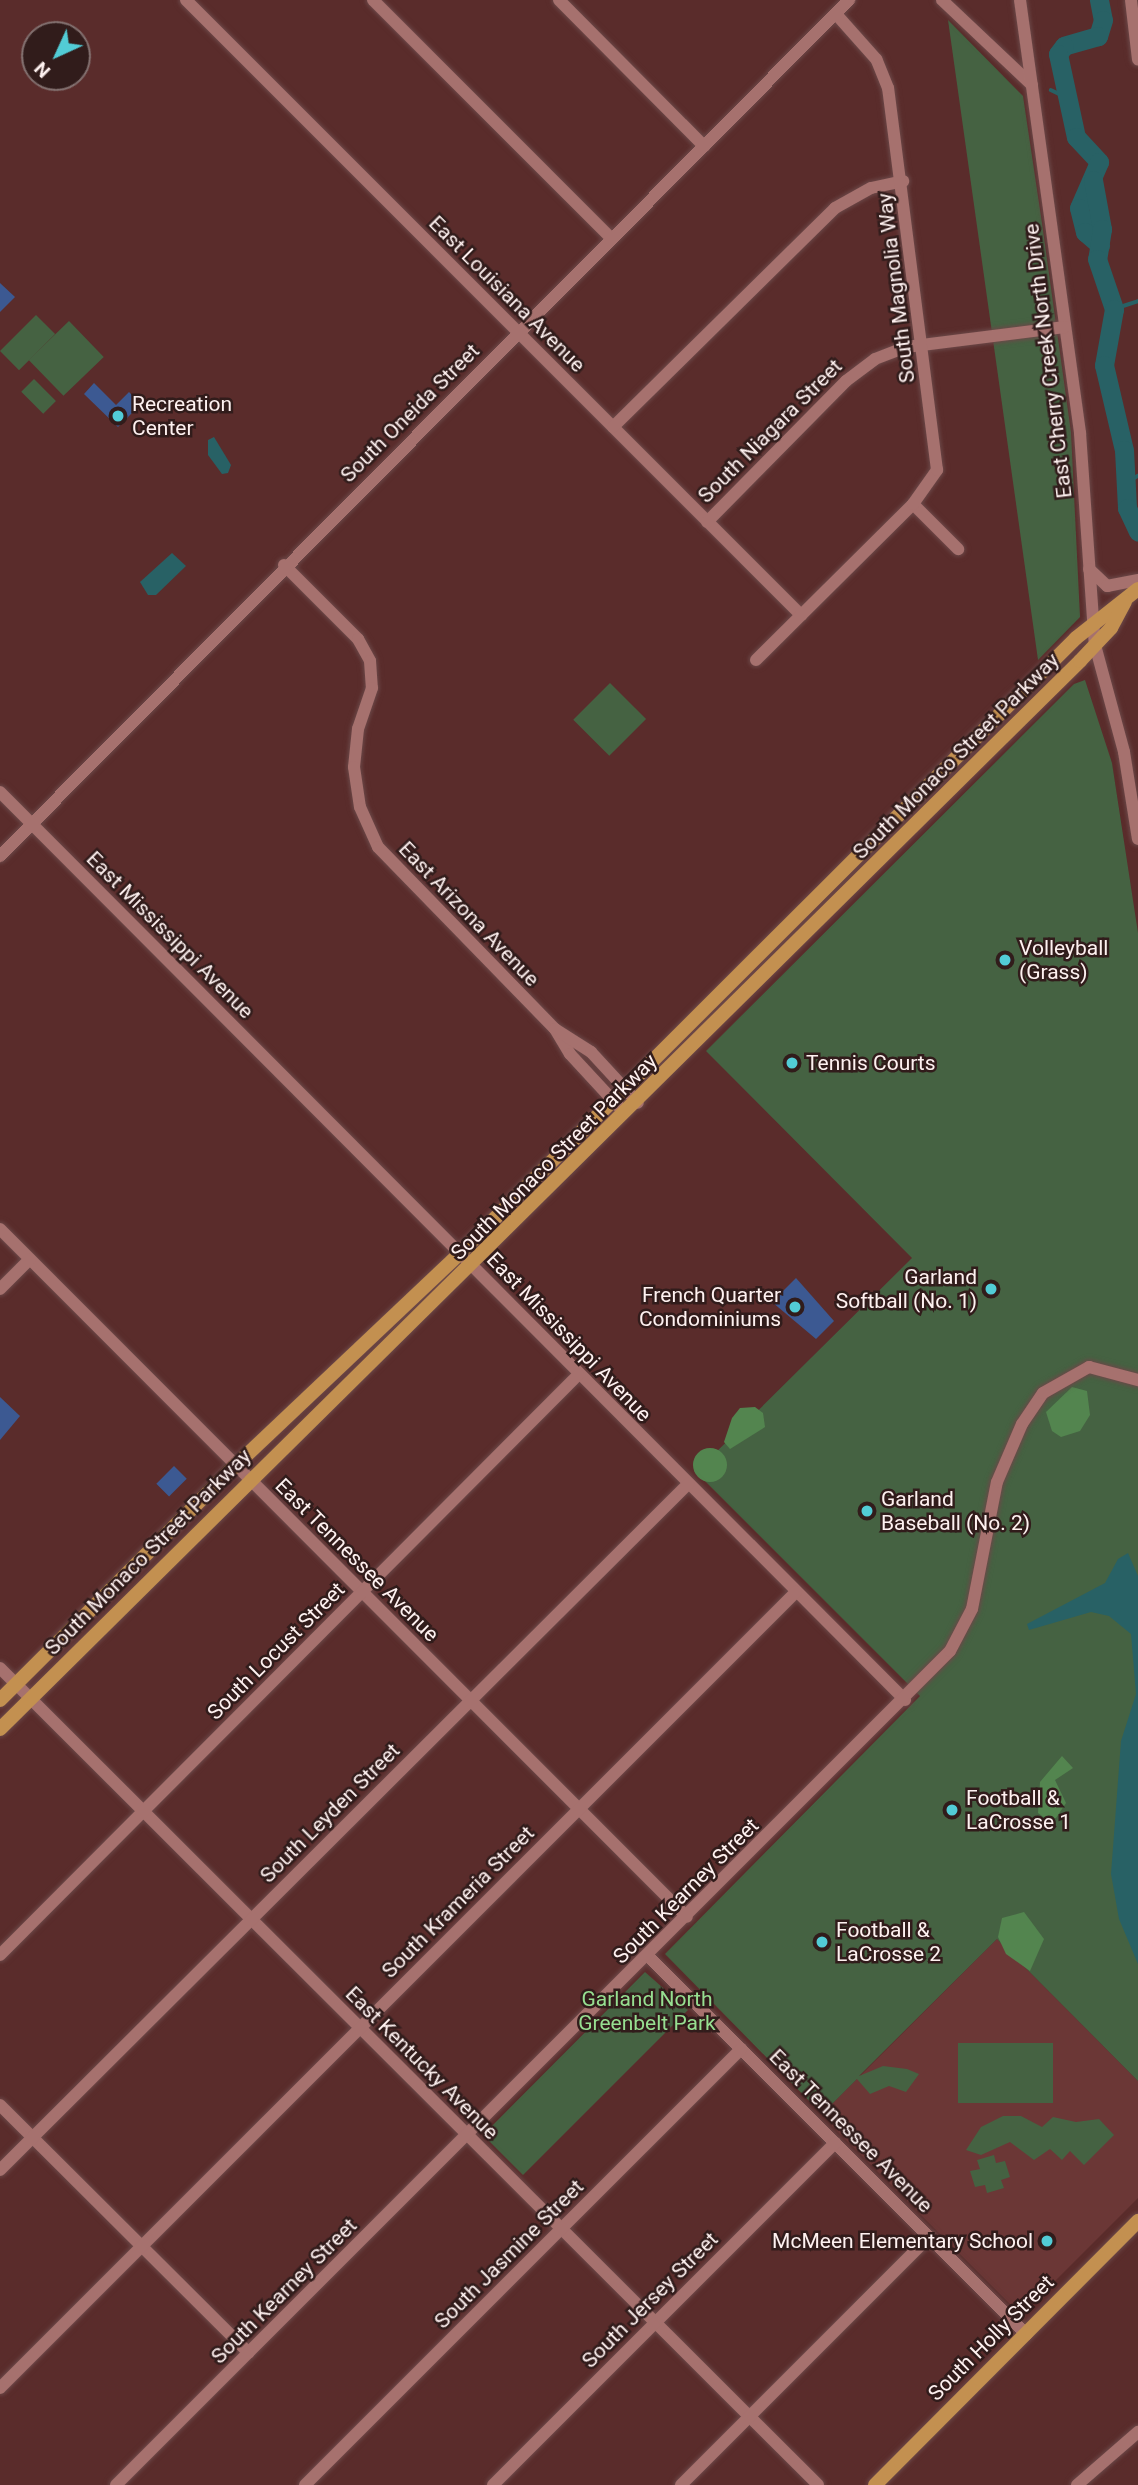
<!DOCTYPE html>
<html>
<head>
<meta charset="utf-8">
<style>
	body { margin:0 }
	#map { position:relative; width:1138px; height:2485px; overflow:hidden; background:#5a2c2b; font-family:Roboto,sans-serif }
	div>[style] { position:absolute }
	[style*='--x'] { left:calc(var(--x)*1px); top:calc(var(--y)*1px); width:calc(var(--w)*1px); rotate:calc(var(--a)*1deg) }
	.built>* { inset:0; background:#6b3736 }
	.green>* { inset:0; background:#456242; transform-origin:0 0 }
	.forest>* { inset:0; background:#53854f }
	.round { border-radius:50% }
	.water>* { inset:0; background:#286165 }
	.stream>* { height:3.5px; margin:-1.75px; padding:0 1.75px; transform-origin:1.75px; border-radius:1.75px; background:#286165 }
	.river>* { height:19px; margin:-9.5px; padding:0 9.5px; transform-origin:9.5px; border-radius:9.5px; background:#286165 }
	.building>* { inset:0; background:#3c5992; transform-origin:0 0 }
	.roads { filter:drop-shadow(0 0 2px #6b4848) drop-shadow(0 0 2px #6b4848) }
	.minor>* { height:12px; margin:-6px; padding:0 6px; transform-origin:6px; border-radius:6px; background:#a6716e }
	.major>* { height:14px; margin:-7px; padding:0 7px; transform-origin:7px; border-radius:7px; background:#c39050 }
	.dots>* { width:19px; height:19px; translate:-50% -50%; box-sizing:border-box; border:4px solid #311c1b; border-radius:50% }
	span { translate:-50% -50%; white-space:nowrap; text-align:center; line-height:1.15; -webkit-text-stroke:5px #311c1b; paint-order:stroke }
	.street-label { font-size:21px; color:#fef1f0 }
	.poi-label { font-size:21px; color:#fef1f0 }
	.left { translate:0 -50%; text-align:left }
	.right { translate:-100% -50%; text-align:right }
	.park-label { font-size:21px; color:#97df91 }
	.north { position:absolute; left:21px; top:21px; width:70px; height:70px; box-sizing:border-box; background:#311c1b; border:2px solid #837170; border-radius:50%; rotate:225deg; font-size:19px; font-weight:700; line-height:28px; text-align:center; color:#fef1f0 }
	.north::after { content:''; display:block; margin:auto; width:24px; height:32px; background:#52ccd6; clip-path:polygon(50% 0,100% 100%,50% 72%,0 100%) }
</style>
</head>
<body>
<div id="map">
	<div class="built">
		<div style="clip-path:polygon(997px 1939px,1138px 2081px,1138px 2198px,1021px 2315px,821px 2115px)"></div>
	</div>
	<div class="green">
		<div style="clip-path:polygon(948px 20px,1023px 96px,1042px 223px,1071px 432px,1080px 617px,1038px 660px)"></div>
		<div style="left:36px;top:315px;width:27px;height:51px;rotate:45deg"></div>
		<div style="left:69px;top:321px;width:50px;height:56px;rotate:46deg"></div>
		<div style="left:34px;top:379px;width:31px;height:18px;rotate:45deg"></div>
		<div style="clip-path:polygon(1085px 680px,1112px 763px,1138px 933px,1138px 2081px,997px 1939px,859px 2076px,883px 2066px,907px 2069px,919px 2074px,906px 2092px,889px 2086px,870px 2094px,857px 2079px,822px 2114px,665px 1954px,920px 1696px,696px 1472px,912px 1258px,706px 1051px,1074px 684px)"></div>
		<div style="left:610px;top:683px;width:51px;height:52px;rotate:45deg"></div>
		<div style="clip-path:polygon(645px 1972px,688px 2010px,523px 2175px,487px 2139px,487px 2131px)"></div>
		<div style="left:958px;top:2043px;width:95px;height:60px"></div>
		<div style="clip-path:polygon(1003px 2116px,1021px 2116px,1042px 2127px,1053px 2117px,1076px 2122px,1099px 2119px,1114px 2135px,1084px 2165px,1070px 2151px,1062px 2160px,1050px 2149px,1034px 2160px,1010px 2142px,981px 2155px,966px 2150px,981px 2127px)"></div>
		<div style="clip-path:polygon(994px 2155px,996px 2163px,1005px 2161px,1010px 2177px,1001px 2180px,1004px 2188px,987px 2193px,985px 2185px,975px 2187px,970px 2171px,980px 2169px,977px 2160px)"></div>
	</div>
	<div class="forest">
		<div style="clip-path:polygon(1072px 1387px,1087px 1391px,1090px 1415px,1080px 1431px,1061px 1437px,1052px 1431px,1046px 1412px)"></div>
		<div style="clip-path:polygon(755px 1407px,763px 1413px,765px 1427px,730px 1449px,724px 1442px,732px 1418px,740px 1408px)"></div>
		<div class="round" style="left:693px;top:1448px;width:34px;height:34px"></div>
		<div style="clip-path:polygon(1062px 1756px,1073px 1768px,1055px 1780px,1066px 1803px,1056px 1818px,1046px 1819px,1038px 1813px,1040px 1782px)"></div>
		<div style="clip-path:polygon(1024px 1912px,1044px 1939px,1030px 1971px,1006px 1954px,998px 1937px,1002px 1918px)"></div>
	</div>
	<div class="water">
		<div style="clip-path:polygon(214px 437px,231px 465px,228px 473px,222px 474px,208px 455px,208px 440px)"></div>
		<div style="clip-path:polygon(172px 553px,186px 566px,156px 595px,148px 595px,140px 582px)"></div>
		<div style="clip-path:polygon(1128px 1553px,1138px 1576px,1138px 1964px,1119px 1919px,1111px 1874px,1121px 1741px,1136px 1694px,1131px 1634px,1109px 1616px,1091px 1612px,1029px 1630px,1027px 1624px,1105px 1583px,1118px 1559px)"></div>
	</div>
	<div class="stream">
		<div style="--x:1051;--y:90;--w:14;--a:25"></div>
		<div style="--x:1114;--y:309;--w:25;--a:-18"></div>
		<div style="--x:1125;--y:484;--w:15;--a:-32"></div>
	</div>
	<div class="river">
		<div style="--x:1099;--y:0;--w:20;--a:79"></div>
		<div style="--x:1103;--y:20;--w:17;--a:107"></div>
		<div style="--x:1098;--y:36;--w:35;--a:164"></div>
		<div style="--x:1064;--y:46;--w:10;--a:127"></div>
		<div style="--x:1058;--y:54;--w:85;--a:77.8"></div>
		<div style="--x:1076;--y:137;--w:34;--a:47"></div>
		<div style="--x:1099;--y:162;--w:50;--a:113.5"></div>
		<div style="--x:1079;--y:208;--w:25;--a:76"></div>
		<div style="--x:1085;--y:232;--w:20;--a:41"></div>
		<div style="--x:1093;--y:180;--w:50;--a:79.6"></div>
		<div style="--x:1102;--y:229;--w:30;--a:99"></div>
		<div style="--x:1097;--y:259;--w:53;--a:71.2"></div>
		<div style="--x:1114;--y:309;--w:57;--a:100.1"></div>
		<div style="--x:1104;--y:365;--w:87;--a:76.8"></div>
		<div style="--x:1124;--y:450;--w:58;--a:87"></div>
		<div style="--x:1127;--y:508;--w:26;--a:65"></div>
	</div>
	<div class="building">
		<div style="clip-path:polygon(0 283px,15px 297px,0 312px)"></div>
		<div style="clip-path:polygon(94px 383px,116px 405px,129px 392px,141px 404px,118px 427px,84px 394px)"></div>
		<div style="clip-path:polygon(796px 1278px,834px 1321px,816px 1339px,772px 1302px)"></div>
		<div style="clip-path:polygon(0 1397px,20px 1416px,0 1440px)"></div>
		<div style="left:174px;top:1466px;width:18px;height:25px;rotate:45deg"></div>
	</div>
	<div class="roads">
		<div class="minor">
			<div style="--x:186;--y:0;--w:870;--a:45"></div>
			<div style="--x:373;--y:0;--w:335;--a:45"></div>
			<div style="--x:559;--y:0;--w:206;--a:45.2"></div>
			<div style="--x:942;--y:0;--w:124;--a:43.4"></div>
			<div style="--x:1020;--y:0;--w:437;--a:82.1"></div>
			<div style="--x:1080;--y:433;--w:213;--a:86"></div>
			<div style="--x:1095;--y:645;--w:111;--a:74.8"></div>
			<div style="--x:1124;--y:752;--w:88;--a:80.9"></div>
			<div style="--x:1131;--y:0;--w:60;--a:83.3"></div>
			<div style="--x:613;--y:427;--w:312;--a:-44.6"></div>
			<div style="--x:835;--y:208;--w:41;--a:-29.1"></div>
			<div style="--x:871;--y:188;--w:33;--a:-12"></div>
			<div style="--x:913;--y:504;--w:64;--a:45"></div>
			<div style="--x:707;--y:522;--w:198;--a:-45.4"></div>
			<div style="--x:846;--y:381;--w:36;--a:-37"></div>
			<div style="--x:875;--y:359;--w:33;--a:-21"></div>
			<div style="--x:906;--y:347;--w:160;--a:-7.2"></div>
			<div style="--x:284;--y:565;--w:105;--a:45"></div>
			<div style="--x:358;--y:639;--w:25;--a:61"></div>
			<div style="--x:370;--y:661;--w:27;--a:86"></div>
			<div style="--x:372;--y:688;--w:43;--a:108.9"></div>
			<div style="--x:358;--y:729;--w:38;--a:96"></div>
			<div style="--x:354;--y:767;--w:40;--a:81.5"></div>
			<div style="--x:360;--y:807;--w:44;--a:65.8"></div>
			<div style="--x:378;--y:847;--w:254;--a:45.8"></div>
			<div style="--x:555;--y:1029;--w:29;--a:59"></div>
			<div style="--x:570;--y:1054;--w:72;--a:47.2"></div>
			<div style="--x:1089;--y:569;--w:25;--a:43"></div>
			<div style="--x:1107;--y:586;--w:32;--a:-11"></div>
			<div style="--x:756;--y:660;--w:221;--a:-44.8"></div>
			<div style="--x:913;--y:504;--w:42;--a:-54.8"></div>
			<div style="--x:937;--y:470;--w:385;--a:-97.3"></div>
			<div style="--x:888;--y:88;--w:31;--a:-112"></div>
			<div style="--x:876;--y:59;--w:60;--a:-131.6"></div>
			<div style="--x:0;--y:792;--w:1282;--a:45.09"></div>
			<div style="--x:0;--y:856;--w:1206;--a:-45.24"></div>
			<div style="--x:555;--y:1029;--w:43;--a:32.6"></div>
			<div style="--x:591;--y:1052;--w:69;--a:47.3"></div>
			<div style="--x:0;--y:1229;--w:972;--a:45.04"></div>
			<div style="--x:0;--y:1289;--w:42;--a:-45"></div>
			<div style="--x:0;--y:1668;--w:1156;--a:44.96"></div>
			<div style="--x:0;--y:1955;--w:819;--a:-45.1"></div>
			<div style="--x:648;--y:1956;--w:535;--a:45"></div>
			<div style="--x:0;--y:2105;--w:351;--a:44.9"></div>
			<div style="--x:0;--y:2170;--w:972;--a:-44.92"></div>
			<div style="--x:0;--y:2388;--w:1126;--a:-45"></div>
			<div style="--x:116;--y:2485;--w:1179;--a:-45"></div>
			<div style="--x:950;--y:1651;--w:47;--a:-62.4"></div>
			<div style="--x:972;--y:1609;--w:129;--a:-78.9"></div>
			<div style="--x:997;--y:1482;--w:63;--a:-66.7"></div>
			<div style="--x:1022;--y:1424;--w:37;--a:-56"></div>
			<div style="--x:1043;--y:1393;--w:53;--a:-29.5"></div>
			<div style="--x:1089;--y:1367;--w:51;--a:14.9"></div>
			<div style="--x:305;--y:2485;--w:617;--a:-45"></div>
			<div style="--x:493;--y:2485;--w:484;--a:-45"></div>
			<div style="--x:681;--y:2485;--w:351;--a:-45"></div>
			<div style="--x:1077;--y:2485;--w:81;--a:-41"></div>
		</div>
		<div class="major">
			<div style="--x:0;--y:1700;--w:333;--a:-44.9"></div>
			<div style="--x:236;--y:1465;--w:308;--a:-43.4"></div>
			<div style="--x:460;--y:1253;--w:870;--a:-44.95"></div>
			<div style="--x:1076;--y:638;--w:79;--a:-38.3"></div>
			<div style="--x:0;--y:1729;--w:1519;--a:-44.68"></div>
			<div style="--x:1080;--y:661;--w:45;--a:-46.8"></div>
			<div style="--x:1111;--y:628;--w:30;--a:-62"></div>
			<div style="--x:875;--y:2485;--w:373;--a:-45.1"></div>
		</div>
	</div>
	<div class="dots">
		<div style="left:118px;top:416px;background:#52ccd6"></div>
		<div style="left:1005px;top:960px;background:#52ccd6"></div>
		<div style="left:792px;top:1063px;background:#52ccd6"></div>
		<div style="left:991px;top:1289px;background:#52ccd6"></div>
		<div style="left:795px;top:1307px;background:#52ccd6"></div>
		<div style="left:867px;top:1511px;background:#52ccd6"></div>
		<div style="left:952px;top:1810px;background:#52ccd6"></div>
		<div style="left:822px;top:1942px;background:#52ccd6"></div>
		<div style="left:1047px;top:2241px;background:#52ccd6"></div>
	</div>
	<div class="street-label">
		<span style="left:896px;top:288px;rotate:-97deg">South Magnolia Way</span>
		<span style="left:507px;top:294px;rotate:45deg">East Louisiana Avenue</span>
		<span style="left:1048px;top:361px;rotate:-97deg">East Cherry Creek North Drive</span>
		<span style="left:410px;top:413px;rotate:-45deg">South Oneida Street</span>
		<span style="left:770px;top:431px;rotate:-45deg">South Niagara Street</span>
		<span style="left:956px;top:756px;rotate:-45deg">South Monaco Street Parkway</span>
		<span style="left:469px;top:914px;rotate:46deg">East Arizona Avenue</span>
		<span style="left:170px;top:935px;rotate:45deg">East Mississippi Avenue</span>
		<span style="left:554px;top:1157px;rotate:-45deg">South Monaco Street Parkway</span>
		<span style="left:569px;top:1337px;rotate:46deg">East Mississippi Avenue</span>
		<span style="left:148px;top:1552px;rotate:-45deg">South Monaco Street Parkway</span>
		<span style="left:357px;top:1560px;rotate:45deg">East Tennessee Avenue</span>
		<span style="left:276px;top:1651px;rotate:-45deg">South Locust Street</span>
		<span style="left:330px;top:1813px;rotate:-45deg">South Leyden Street</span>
		<span style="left:686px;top:1891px;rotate:-45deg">South Kearney Street</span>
		<span style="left:458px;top:1902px;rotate:-45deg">South Krameria Street</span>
		<span style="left:422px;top:2063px;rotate:45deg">East Kentucky Avenue</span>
		<span style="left:851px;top:2131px;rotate:45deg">East Tennessee Avenue</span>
		<span style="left:509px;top:2254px;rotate:-45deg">South Jasmine Street</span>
		<span style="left:284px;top:2291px;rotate:-45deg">South Kearney Street</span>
		<span style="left:650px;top:2300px;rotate:-45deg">South Jersey Street</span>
		<span style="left:991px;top:2338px;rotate:-45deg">South Holly Street</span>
	</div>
	<div class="poi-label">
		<span class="left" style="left:132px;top:416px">Recreation<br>Center</span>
		<span class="left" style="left:1019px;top:960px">Volleyball<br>(Grass)</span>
		<span class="left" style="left:806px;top:1063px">Tennis Courts</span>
		<span class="right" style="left:977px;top:1289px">Garland<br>Softball (No. 1)</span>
		<span class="right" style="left:781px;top:1307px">French Quarter<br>Condominiums</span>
		<span class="left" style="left:881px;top:1511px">Garland<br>Baseball (No. 2)</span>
		<span class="left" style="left:966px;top:1810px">Football &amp;<br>LaCrosse 1</span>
		<span class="left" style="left:836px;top:1942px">Football &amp;<br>LaCrosse 2</span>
		<span class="right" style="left:1033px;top:2241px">McMeen Elementary School</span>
	</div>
	<div class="park-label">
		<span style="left:647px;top:2011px">Garland North<br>Greenbelt Park</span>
	</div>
	<div class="north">N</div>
</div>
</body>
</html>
